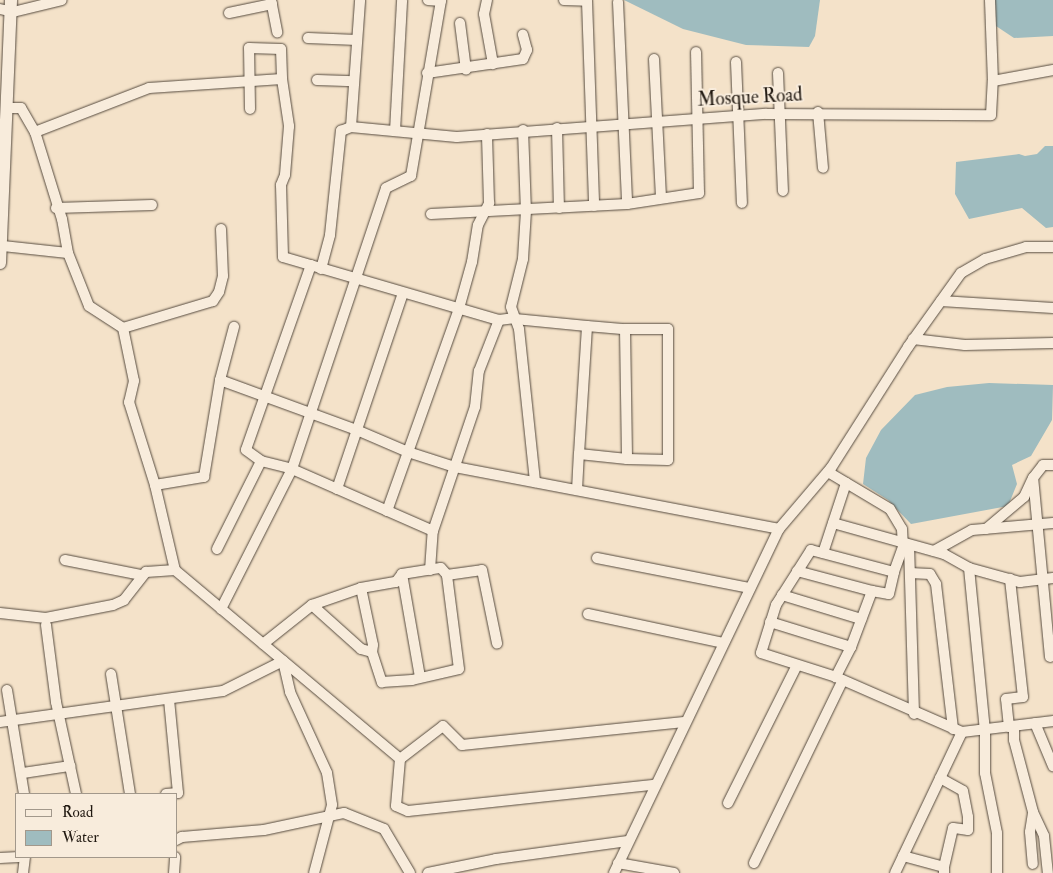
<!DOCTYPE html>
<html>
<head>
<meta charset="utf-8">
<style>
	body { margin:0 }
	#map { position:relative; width:1053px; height:873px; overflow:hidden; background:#f4e2c9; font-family:"IM FELL Double Pica",serif }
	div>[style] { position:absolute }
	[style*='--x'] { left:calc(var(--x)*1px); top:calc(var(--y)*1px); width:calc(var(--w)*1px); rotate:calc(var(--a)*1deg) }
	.water>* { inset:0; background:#9fbcbf }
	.roads { filter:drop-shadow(0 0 1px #564b3f) drop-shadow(0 0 1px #564b3f) }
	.minor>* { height:10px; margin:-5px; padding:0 5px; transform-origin:5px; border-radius:5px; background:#f8ecdc }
	.tertiary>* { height:12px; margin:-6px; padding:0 6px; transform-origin:6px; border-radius:6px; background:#f8ecdc }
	span { translate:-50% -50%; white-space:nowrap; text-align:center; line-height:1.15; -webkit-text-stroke:4px #f8ecdc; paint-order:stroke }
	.street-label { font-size:19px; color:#211911 }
	.legend { position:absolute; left:15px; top:793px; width:162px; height:65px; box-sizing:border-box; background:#f8ecdc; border:1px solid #a2988b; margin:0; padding:6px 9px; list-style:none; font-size:15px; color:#211911 }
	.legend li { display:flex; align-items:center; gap:10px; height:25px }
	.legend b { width:25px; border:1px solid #a2988b }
</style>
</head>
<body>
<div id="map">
	<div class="water">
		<div style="clip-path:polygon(624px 0,820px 0,815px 36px,809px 47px,746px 45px,683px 29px)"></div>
		<div style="clip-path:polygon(993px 0,1053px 0,1053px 36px,1014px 38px,993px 24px)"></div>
		<div style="clip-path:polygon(1045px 146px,1053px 146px,1053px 227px,1046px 228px,1022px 208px,969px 219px,955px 194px,956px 162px,1019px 154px,1025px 156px,1037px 154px)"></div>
		<div style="clip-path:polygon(989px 383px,1053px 385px,1052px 420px,1031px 456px,1012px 465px,1017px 484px,1008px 506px,911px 524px,888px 500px,863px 484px,866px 458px,881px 430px,915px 395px,947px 387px)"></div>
	</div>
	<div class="roads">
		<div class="minor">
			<div style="--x:271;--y:0;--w:33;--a:79"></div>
			<div style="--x:428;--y:0;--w:13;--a:4"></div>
			<div style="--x:487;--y:0;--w:14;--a:102"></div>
			<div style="--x:484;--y:14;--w:51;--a:79.8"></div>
			<div style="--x:564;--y:0;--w:23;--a:2"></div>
			<div style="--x:587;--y:1;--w:205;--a:88"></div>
			<div style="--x:990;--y:0;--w:81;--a:87.9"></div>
			<div style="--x:618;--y:2;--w:202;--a:87.4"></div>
			<div style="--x:0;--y:9;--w:13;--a:13"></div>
			<div style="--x:13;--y:12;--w:50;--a:-13.8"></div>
			<div style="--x:229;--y:13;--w:44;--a:-11.8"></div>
			<div style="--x:460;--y:23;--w:47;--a:82.7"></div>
			<div style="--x:308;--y:38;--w:49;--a:2.3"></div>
			<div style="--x:654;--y:59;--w:138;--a:87.1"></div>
			<div style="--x:736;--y:62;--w:141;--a:87.6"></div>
			<div style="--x:427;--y:73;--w:97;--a:-8.3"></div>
			<div style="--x:523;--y:59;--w:10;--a:-66"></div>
			<div style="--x:527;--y:50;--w:16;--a:-105"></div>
			<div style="--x:778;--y:73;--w:118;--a:87.6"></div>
			<div style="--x:317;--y:80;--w:37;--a:2"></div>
			<div style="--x:7;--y:108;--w:14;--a:0"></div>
			<div style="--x:21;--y:108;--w:28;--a:60"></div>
			<div style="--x:35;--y:132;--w:91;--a:72.8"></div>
			<div style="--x:62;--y:219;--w:35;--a:80"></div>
			<div style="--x:68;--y:253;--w:57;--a:68.4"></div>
			<div style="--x:89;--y:306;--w:40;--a:32.9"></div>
			<div style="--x:250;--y:109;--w:61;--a:-90.9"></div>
			<div style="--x:249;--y:48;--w:32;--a:2"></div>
			<div style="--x:281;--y:49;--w:30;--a:88"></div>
			<div style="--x:818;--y:112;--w:56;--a:84.9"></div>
			<div style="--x:351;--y:127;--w:106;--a:5.4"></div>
			<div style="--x:457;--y:137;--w:310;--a:-4.3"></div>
			<div style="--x:766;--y:114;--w:225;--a:0.3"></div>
			<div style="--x:991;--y:115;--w:34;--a:-87"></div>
			<div style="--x:993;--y:81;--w:61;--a:-10.4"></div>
			<div style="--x:557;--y:128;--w:80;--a:88.6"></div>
			<div style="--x:523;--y:130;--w:81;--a:87.9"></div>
			<div style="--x:526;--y:211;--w:48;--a:93.6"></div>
			<div style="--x:523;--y:259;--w:49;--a:104"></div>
			<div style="--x:511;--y:307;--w:23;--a:70"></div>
			<div style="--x:519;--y:329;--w:154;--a:84"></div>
			<div style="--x:395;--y:131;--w:131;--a:-86.9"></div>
			<div style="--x:35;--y:132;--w:122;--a:-21.1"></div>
			<div style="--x:149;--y:88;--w:133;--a:-3.9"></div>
			<div style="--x:282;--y:79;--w:48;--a:81.5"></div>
			<div style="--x:289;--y:126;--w:49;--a:94.7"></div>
			<div style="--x:285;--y:175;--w:11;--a:112"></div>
			<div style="--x:281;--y:185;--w:72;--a:88.4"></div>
			<div style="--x:283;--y:257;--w:225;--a:16.3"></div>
			<div style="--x:499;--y:320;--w:16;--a:-7"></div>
			<div style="--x:56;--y:208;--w:96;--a:-1.8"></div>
			<div style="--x:431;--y:214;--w:196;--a:-2.9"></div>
			<div style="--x:627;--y:204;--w:73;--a:-8.7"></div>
			<div style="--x:699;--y:193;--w:141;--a:-91.2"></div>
			<div style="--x:221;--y:229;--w:47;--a:87.6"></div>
			<div style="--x:223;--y:276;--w:16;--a:104"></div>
			<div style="--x:219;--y:292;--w:11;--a:124"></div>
			<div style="--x:213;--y:301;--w:94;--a:163.3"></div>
			<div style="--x:123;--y:328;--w:54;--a:78.3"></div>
			<div style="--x:134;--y:381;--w:22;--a:103"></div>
			<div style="--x:129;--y:402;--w:87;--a:72.6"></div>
			<div style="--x:155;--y:485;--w:87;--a:76.8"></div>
			<div style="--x:175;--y:570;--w:294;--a:40"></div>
			<div style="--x:400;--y:759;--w:54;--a:-37.5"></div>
			<div style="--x:443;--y:726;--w:27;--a:45"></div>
			<div style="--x:462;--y:745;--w:223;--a:-5.9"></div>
			<div style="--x:3;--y:246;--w:65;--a:6.1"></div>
			<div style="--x:311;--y:265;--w:196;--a:109.4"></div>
			<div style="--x:246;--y:450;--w:19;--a:36"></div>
			<div style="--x:261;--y:461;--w:32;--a:14"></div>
			<div style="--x:292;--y:469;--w:154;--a:23.7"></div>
			<div style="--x:433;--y:531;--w:131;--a:-71.3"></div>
			<div style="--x:475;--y:407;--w:36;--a:-84"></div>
			<div style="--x:479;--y:371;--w:55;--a:-68.6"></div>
			<div style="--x:321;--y:269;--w:35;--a:-75"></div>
			<div style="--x:330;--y:235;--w:105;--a:-84"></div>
			<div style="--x:341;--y:131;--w:11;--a:-22"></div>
			<div style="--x:351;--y:127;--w:127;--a:-85.9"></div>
			<div style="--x:941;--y:301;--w:112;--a:3.6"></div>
			<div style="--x:515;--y:319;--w:72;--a:5.6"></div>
			<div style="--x:625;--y:329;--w:43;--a:0"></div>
			<div style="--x:668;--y:329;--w:131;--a:90"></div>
			<div style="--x:668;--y:460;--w:41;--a:-178.6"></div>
			<div style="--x:913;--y:339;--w:52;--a:6.6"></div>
			<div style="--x:965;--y:345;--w:88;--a:-1.3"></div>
			<div style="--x:220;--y:380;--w:148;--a:20.1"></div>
			<div style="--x:359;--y:431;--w:53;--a:23.2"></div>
			<div style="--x:408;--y:452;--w:49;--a:17.7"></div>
			<div style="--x:455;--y:467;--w:330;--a:10.8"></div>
			<div style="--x:828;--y:472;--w:72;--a:30.8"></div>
			<div style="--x:890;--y:509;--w:23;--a:59"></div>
			<div style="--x:902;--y:529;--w:18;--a:87"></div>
			<div style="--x:903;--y:547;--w:27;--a:110"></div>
			<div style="--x:894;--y:572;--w:86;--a:-165.2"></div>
			<div style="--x:811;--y:550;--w:65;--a:122.5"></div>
			<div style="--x:776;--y:605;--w:50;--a:107.4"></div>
			<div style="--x:761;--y:653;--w:79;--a:17.7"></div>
			<div style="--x:836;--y:677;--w:137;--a:23.6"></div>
			<div style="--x:962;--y:732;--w:156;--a:115.4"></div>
			<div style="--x:155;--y:485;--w:50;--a:-9.3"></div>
			<div style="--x:204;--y:477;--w:98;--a:-80.6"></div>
			<div style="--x:220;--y:380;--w:55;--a:-75.2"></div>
			<div style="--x:337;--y:489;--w:207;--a:-71.4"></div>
			<div style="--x:577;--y:490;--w:36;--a:-87"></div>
			<div style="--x:579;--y:454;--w:128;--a:-86.4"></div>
			<div style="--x:587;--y:326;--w:38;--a:5"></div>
			<div style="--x:625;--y:329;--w:130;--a:89.1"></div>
			<div style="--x:627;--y:459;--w:48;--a:-174.1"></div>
			<div style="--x:387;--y:511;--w:211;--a:-70.4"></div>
			<div style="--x:458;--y:312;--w:52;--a:-74.4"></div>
			<div style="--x:472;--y:262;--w:37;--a:-81"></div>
			<div style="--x:478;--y:225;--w:25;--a:-63"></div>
			<div style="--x:489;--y:203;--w:69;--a:-91.7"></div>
			<div style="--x:833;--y:523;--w:115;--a:15.6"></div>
			<div style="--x:944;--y:554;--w:29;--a:29"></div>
			<div style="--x:969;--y:568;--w:53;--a:15.4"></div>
			<div style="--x:1020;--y:582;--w:33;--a:-7"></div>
			<div style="--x:986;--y:529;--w:50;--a:-40.1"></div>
			<div style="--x:1024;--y:497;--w:19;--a:-65"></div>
			<div style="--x:909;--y:545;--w:169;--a:88.3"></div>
			<div style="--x:217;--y:549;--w:98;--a:-63.4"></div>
			<div style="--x:934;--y:551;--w:43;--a:-28.9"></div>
			<div style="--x:972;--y:530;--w:81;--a:-4.9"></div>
			<div style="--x:823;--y:553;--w:74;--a:-71.8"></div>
			<div style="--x:597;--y:558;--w:156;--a:11.1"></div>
			<div style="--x:65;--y:560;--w:77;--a:11.2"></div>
			<div style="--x:969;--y:568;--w:163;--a:84.4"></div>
			<div style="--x:985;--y:730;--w:43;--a:90"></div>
			<div style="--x:985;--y:773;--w:61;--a:78.7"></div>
			<div style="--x:997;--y:833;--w:40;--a:90"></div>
			<div style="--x:430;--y:570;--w:39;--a:-86"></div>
			<div style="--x:797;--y:571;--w:78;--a:14.9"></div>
			<div style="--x:910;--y:573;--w:20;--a:3"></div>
			<div style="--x:930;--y:574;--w:12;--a:59"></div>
			<div style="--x:936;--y:584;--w:146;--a:83.3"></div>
			<div style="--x:402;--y:574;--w:105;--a:80.1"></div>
			<div style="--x:361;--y:588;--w:58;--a:78.1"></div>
			<div style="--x:373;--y:645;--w:7;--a:98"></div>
			<div style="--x:372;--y:652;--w:32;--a:72"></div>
			<div style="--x:382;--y:682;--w:30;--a:-4"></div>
			<div style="--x:412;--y:680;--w:48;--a:-13.2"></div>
			<div style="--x:459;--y:669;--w:95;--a:-97.3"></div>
			<div style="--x:782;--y:595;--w:83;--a:16.9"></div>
			<div style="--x:312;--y:605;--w:66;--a:41.9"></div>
			<div style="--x:361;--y:649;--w:11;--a:15"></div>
			<div style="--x:221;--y:609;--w:157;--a:-63.1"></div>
			<div style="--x:292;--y:469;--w:296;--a:-71.5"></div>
			<div style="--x:386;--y:188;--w:28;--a:-26"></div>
			<div style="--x:411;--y:176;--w:179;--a:-80.3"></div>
			<div style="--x:0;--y:613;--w:46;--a:6.2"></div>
			<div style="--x:46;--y:618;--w:68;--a:-11"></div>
			<div style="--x:113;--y:605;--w:12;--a:-24"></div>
			<div style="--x:124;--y:600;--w:36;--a:-52"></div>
			<div style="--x:146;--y:572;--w:29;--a:-4"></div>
			<div style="--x:588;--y:614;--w:138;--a:12.1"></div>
			<div style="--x:770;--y:622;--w:85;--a:17.2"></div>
			<div style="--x:851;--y:647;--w:34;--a:117"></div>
			<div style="--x:46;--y:625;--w:78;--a:82.6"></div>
			<div style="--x:56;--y:702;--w:94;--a:77.7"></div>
			<div style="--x:263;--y:644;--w:63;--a:-38.5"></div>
			<div style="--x:312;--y:605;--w:52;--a:-19.1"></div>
			<div style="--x:361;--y:588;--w:36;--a:-10"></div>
			<div style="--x:396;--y:582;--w:10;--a:-53"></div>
			<div style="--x:402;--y:574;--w:39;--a:-9"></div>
			<div style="--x:441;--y:568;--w:9;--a:49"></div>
			<div style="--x:447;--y:575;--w:35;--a:-8"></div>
			<div style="--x:482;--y:570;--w:75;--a:78.4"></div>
			<div style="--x:851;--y:647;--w:60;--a:-69.4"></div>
			<div style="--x:872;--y:591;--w:17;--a:10"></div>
			<div style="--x:889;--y:594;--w:23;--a:-77"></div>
			<div style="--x:1050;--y:657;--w:180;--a:-95.4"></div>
			<div style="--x:1033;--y:478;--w:16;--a:-52"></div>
			<div style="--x:1043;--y:465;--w:10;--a:0"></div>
			<div style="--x:111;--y:674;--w:121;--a:81"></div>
			<div style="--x:7;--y:690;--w:105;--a:80.7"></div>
			<div style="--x:0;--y:722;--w:225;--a:-7.9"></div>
			<div style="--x:223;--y:691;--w:67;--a:-26.6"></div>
			<div style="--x:283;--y:661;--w:32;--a:77"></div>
			<div style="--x:290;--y:692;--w:89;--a:65.4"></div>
			<div style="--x:327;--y:773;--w:32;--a:81"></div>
			<div style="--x:332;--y:805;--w:70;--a:104.8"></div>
			<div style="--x:1035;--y:723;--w:47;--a:67.3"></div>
			<div style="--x:1014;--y:726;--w:14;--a:90"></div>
			<div style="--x:1014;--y:740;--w:74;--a:75.2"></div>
			<div style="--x:1033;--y:812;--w:26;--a:65"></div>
			<div style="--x:1044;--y:836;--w:37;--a:84"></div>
			<div style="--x:1009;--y:727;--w:28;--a:-96"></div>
			<div style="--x:1006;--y:699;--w:17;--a:-7"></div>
			<div style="--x:1023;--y:697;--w:119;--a:-96.3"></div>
			<div style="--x:962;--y:732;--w:92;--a:-6.9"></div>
			<div style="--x:400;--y:759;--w:47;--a:94.9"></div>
			<div style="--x:396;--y:806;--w:13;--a:23"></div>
			<div style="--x:408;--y:811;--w:246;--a:-6.1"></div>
			<div style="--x:23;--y:773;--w:48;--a:-8.5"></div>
			<div style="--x:940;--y:778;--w:26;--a:29"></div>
			<div style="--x:963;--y:791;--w:26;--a:79"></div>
			<div style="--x:968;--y:817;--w:13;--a:90"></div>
			<div style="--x:968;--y:830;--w:15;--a:-172"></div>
			<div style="--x:953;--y:828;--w:40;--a:103"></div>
			<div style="--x:166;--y:794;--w:12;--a:-5"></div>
			<div style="--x:178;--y:793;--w:93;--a:-95.5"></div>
			<div style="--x:728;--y:803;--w:152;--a:-63.4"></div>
			<div style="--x:1033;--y:813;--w:19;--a:99"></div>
			<div style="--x:1030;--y:832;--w:32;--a:85"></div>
			<div style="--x:176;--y:840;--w:7;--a:-27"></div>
			<div style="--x:182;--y:837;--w:82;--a:-4.9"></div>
			<div style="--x:264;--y:830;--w:82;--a:-12"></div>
			<div style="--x:344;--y:813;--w:43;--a:21.8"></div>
			<div style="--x:384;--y:829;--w:51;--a:59.4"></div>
			<div style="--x:903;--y:856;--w:42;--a:15"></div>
			<div style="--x:944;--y:867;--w:6;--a:90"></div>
			<div style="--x:0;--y:858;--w:19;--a:-3"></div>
			<div style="--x:618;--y:863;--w:57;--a:10.1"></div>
			<div style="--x:754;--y:863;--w:203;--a:-64.1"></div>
			<div style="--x:23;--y:873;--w:16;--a:-83"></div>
			<div style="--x:174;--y:873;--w:16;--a:-86"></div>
			<div style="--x:428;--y:873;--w:69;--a:-11.6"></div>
			<div style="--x:496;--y:859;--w:133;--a:-7.8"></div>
			<div style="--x:614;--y:873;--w:382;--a:-64.4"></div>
			<div style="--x:779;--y:529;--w:80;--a:-49.6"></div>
			<div style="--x:831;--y:468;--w:143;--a:-57.5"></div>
			<div style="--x:908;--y:347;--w:91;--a:-54.4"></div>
			<div style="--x:961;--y:273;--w:28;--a:-30"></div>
			<div style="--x:985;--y:259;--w:43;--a:-16.3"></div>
			<div style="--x:1026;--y:247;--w:27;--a:0"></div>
		</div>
		<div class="tertiary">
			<div style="--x:0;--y:263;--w:263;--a:-87.6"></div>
		</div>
	</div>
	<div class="street-label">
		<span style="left:750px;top:98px;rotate:-3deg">Mosque Road</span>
	</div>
	<ul class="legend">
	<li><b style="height:6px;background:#f8ecdc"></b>Road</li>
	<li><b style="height:14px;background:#9fbcbf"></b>Water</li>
	</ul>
</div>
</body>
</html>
